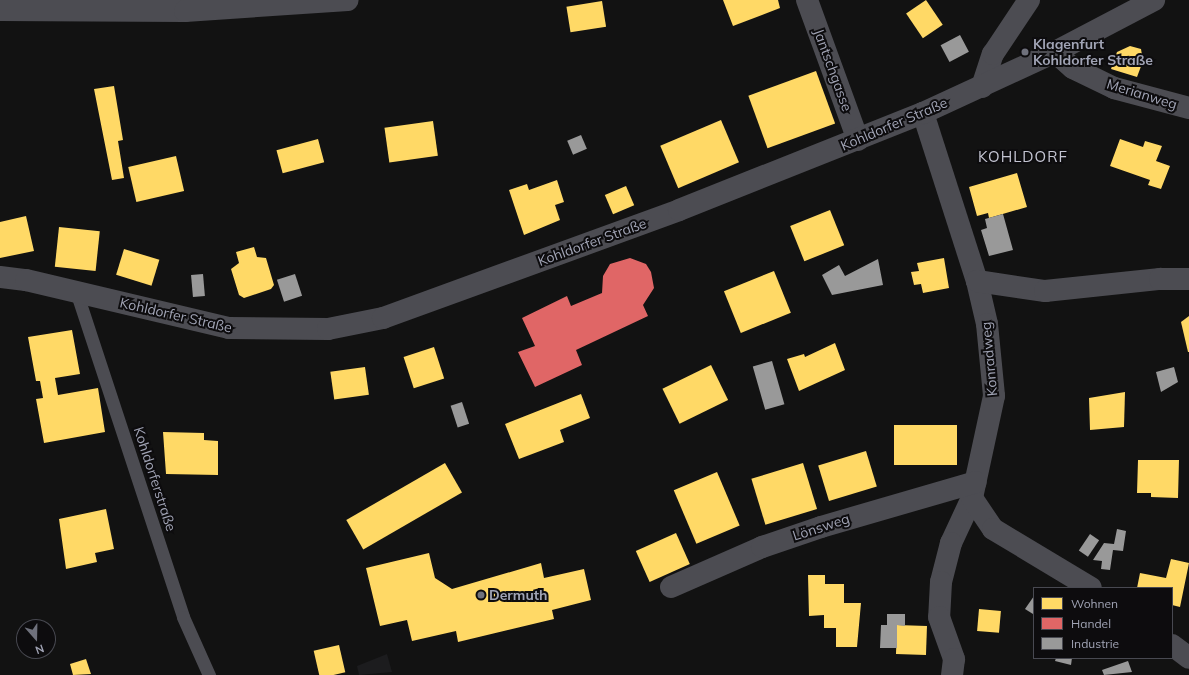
<!DOCTYPE html>
<html>
<head>
<meta charset="utf-8">
<style>
	body { margin:0 }
	#map { position:relative; width:1189px; height:675px; overflow:hidden; background:#121212; font-family:Mulish,sans-serif }
	div>[style] { position:absolute }
	[style*='--x'] { left:calc(var(--x)*1px); top:calc(var(--y)*1px); width:calc(var(--w)*1px); rotate:calc(var(--a)*1deg) }
	.built>* { inset:0; background:#1c1c1e }
	.homes>* { inset:0; background:#ffd966; transform-origin:0 0 }
	.shops>* { inset:0; background:#e06666 }
	.industry>* { inset:0; background:#999; transform-origin:0 0 }
	.service>* { height:13px; margin:-6.5px; padding:0 6.5px; transform-origin:6.5px; border-radius:6.5px; background:#4c4c52 }
	.minor>* { height:22px; margin:-11px; padding:0 11px; transform-origin:11px; border-radius:11px; background:#4c4c52 }
	.tertiary>* { height:22px; margin:-11px; padding:0 11px; transform-origin:11px; border-radius:11px; background:#4c4c52 }
	.dots>* { width:11px; height:11px; translate:-50% -50%; box-sizing:border-box; border:2px solid #0d0c0e; border-radius:50% }
	span { translate:-50% -50%; white-space:nowrap; text-align:center; line-height:1.15; -webkit-text-stroke:4px #0d0c0e; paint-order:stroke }
	.poi-label { font-size:14px; color:#a1a4b5; font-weight:700 }
	.left { translate:0 -50%; text-align:left }
	.street-label { font-size:14px; color:#a1a4b5 }
	.neighbourhood-label { font-size:15px; color:#c3c4d1; letter-spacing:1px }
	.legend { position:absolute; left:1033px; top:587px; width:140px; height:72px; box-sizing:border-box; background:#0d0c0e; border:1px solid #484951; margin:0; padding:5px 7px; list-style:none; font-size:12px; color:#a1a4b5 }
	.legend li { display:flex; align-items:center; gap:8px; height:20px }
	.legend b { width:20px; border:1px solid #484951 }
	.north { position:absolute; left:16px; top:619px; width:40px; height:40px; box-sizing:border-box; background:#0d0c0e; border:1px solid #484951; border-radius:50%; rotate:160deg; font-size:11px; font-weight:700; line-height:16px; text-align:center; color:#a1a4b5 }
	.north::after { content:''; display:block; margin:auto; width:14px; height:18px; background:#6f717c; clip-path:polygon(50% 0,100% 100%,50% 72%,0 100%) }
</style>
</head>
<body>
<div id="map">
	<div class="built">
		<div style="clip-path:polygon(387px 654px,392px 672px,359px 675px,357px 666px)"></div>
	</div>
	<div class="homes">
		<div style="clip-path:polygon(723px 0,778px 0,780px 8px,733px 26px)"></div>
		<div style="left:926px;top:0;width:30px;height:24px;rotate:56deg"></div>
		<div style="left:602px;top:1px;width:26px;height:36px;rotate:81deg"></div>
		<div style="clip-path:polygon(1130px 46px,1141px 49px,1143px 61px,1137px 77px,1111px 69px,1117px 52px)"></div>
		<div style="left:816px;top:71px;width:56px;height:72px;rotate:70deg"></div>
		<div style="clip-path:polygon(114px 86px,123px 140px,118px 141px,124px 178px,112px 180px,94px 89px)"></div>
		<div style="left:721px;top:120px;width:46px;height:66px;rotate:67deg"></div>
		<div style="left:433px;top:121px;width:35px;height:49px;rotate:82deg"></div>
		<div style="left:318px;top:139px;width:24px;height:43px;rotate:75deg"></div>
		<div style="clip-path:polygon(1120px 139px,1143px 147px,1145px 141px,1162px 146px,1156px 161px,1170px 166px,1161px 189px,1148px 185px,1150px 180px,1110px 166px)"></div>
		<div style="left:176px;top:156px;width:36px;height:49px;rotate:77deg"></div>
		<div style="clip-path:polygon(1017px 173px,1027px 207px,989px 218px,988px 213px,977px 216px,969px 187px)"></div>
		<div style="clip-path:polygon(557px 180px,564px 202px,555px 205px,560px 220px,524px 235px,509px 190px,527px 184px,529px 190px)"></div>
		<div style="left:626px;top:186px;width:21px;height:23px;rotate:67deg"></div>
		<div style="left:830px;top:210px;width:38px;height:43px;rotate:68deg"></div>
		<div style="clip-path:polygon(26px 216px,34px 251px,0 258px,0 222px)"></div>
		<div style="left:59px;top:227px;width:41px;height:40px;rotate:6deg"></div>
		<div style="clip-path:polygon(254px 247px,257px 257px,266px 258px,274px 285px,271px 289px,244px 298px,239px 295px,231px 269px,239px 263px,236px 252px)"></div>
		<div style="left:124px;top:249px;width:37px;height:27px;rotate:17deg"></div>
		<div style="clip-path:polygon(944px 258px,949px 288px,923px 293px,921px 284px,914px 285px,911px 272px,919px 271px,917px 263px)"></div>
		<div style="left:774px;top:271px;width:45px;height:54px;rotate:68deg"></div>
		<div style="clip-path:polygon(1189px 316px,1189px 352px,1188px 352px,1181px 322px)"></div>
		<div style="clip-path:polygon(72px 330px,80px 374px,55px 378px,58px 395px,98px 388px,105px 432px,44px 443px,36px 399px,43px 398px,40px 381px,36px 381px,28px 337px)"></div>
		<div style="clip-path:polygon(835px 343px,845px 370px,799px 391px,787px 359px,804px 354px,805px 357px)"></div>
		<div style="left:434px;top:347px;width:33px;height:32px;rotate:72deg"></div>
		<div style="left:711px;top:365px;width:39px;height:54px;rotate:64deg"></div>
		<div style="left:365px;top:367px;width:28px;height:35px;rotate:82deg"></div>
		<div style="clip-path:polygon(1125px 392px,1124px 427px,1090px 430px,1089px 398px)"></div>
		<div style="clip-path:polygon(581px 394px,590px 418px,560px 430px,564px 442px,519px 459px,505px 424px)"></div>
		<div style="left:957px;top:425px;width:40px;height:63px;rotate:90deg"></div>
		<div style="clip-path:polygon(163px 432px,204px 433px,204px 440px,218px 441px,218px 475px,166px 474px)"></div>
		<div style="left:866px;top:451px;width:37px;height:50px;rotate:73deg"></div>
		<div style="clip-path:polygon(1138px 460px,1179px 460px,1178px 498px,1151px 497px,1151px 493px,1137px 493px)"></div>
		<div style="left:445px;top:463px;width:34px;height:114px;rotate:60deg"></div>
		<div style="left:803px;top:463px;width:48px;height:54px;rotate:73deg"></div>
		<div style="left:717px;top:472px;width:58px;height:47px;rotate:67deg"></div>
		<div style="clip-path:polygon(106px 509px,114px 549px,95px 553px,97px 562px,66px 569px,59px 519px)"></div>
		<div style="left:676px;top:533px;width:34px;height:44px;rotate:66deg"></div>
		<div style="clip-path:polygon(429px 553px,435px 578px,452px 589px,541px 563px,544px 578px,584px 569px,591px 600px,552px 610px,554px 619px,458px 642px,456px 631px,412px 641px,407px 620px,380px 626px,366px 568px)"></div>
		<div style="clip-path:polygon(1171px 559px,1189px 563px,1180px 607px,1172px 605px,1172px 588px,1137px 588px,1140px 573px,1166px 578px)"></div>
		<div style="clip-path:polygon(808px 575px,825px 575px,825px 584px,844px 584px,844px 603px,861px 603px,857px 647px,836px 647px,836px 628px,824px 628px,824px 615px,809px 616px)"></div>
		<div style="left:979px;top:609px;width:22px;height:22px;rotate:5deg"></div>
		<div style="left:897px;top:625px;width:30px;height:29px;rotate:2deg"></div>
		<div style="left:339px;top:645px;width:28px;height:26px;rotate:77deg"></div>
		<div style="clip-path:polygon(86px 659px,91px 674px,73px 675px,70px 664px)"></div>
	</div>
	<div class="shops">
		<div style="clip-path:polygon(630px 258px,646px 264px,651px 272px,654px 288px,643px 305px,648px 316px,576px 350px,582px 365px,535px 387px,518px 352px,535px 346px,522px 318px,567px 296px,571px 306px,602px 293px,603px 276px,610px 264px)"></div>
	</div>
	<div class="industry">
		<div style="left:960px;top:35px;width:19px;height:22px;rotate:62deg"></div>
		<div style="left:581px;top:135px;width:15px;height:15px;rotate:67deg"></div>
		<div style="clip-path:polygon(1003px 214px,1013px 250px,989px 256px,981px 230px,987px 228px,985px 219px)"></div>
		<div style="clip-path:polygon(878px 259px,883px 285px,832px 295px,822px 275px,839px 265px,845px 276px)"></div>
		<div style="left:203px;top:274px;width:22px;height:12px;rotate:85deg"></div>
		<div style="left:295px;top:274px;width:23px;height:19px;rotate:72deg"></div>
		<div style="left:772px;top:361px;width:45px;height:20px;rotate:74deg"></div>
		<div style="clip-path:polygon(1174px 367px,1178px 382px,1161px 392px,1156px 372px)"></div>
		<div style="left:462px;top:402px;width:23px;height:12px;rotate:72deg"></div>
		<div style="clip-path:polygon(1117px 529px,1126px 531px,1123px 551px,1113px 550px,1110px 570px,1101px 569px,1102px 561px,1093px 560px,1104px 543px,1114px 544px)"></div>
		<div style="left:1090px;top:534px;width:11px;height:20px;rotate:34deg"></div>
		<div style="clip-path:polygon(1034px 596px,1034px 613px,1033px 614px,1025px 609px)"></div>
		<div style="clip-path:polygon(887px 614px,905px 614px,905px 626px,897px 625px,897px 648px,880px 648px,881px 625px,887px 625px)"></div>
		<div style="clip-path:polygon(1056px 658px,1072px 658px,1071px 665px,1055px 661px)"></div>
		<div style="clip-path:polygon(1128px 661px,1132px 672px,1104px 675px,1102px 670px)"></div>
	</div>
	<div class="service">
		<div style="--x:76;--y:291;--w:343;--a:71.8"></div>
		<div style="--x:183;--y:617;--w:64;--a:65.9"></div>
	</div>
	<div class="minor">
		<div style="--x:807;--y:0;--w:149;--a:70"></div>
		<div style="--x:0;--y:10;--w:185;--a:0.3"></div>
		<div style="--x:185;--y:11;--w:163;--a:-3.9"></div>
		<div style="--x:1055;--y:52;--w:24;--a:42"></div>
		<div style="--x:1073;--y:68;--w:46;--a:26"></div>
		<div style="--x:1114;--y:88;--w:78;--a:14.9"></div>
		<div style="--x:982;--y:87;--w:35;--a:-72"></div>
		<div style="--x:993;--y:54;--w:65;--a:-56.3"></div>
		<div style="--x:923;--y:113;--w:176;--a:72.2"></div>
		<div style="--x:977;--y:281;--w:44;--a:76.9"></div>
		<div style="--x:987;--y:324;--w:72;--a:84.4"></div>
		<div style="--x:994;--y:396;--w:104;--a:102.2"></div>
		<div style="--x:972;--y:498;--w:50;--a:115"></div>
		<div style="--x:951;--y:543;--w:40;--a:104.4"></div>
		<div style="--x:941;--y:582;--w:35;--a:93"></div>
		<div style="--x:939;--y:617;--w:45;--a:70.3"></div>
		<div style="--x:954;--y:659;--w:16;--a:97"></div>
		<div style="--x:977;--y:281;--w:69;--a:8.4"></div>
		<div style="--x:1045;--y:291;--w:116;--a:-6"></div>
		<div style="--x:1160;--y:279;--w:29;--a:0"></div>
		<div style="--x:972;--y:498;--w:37;--a:56"></div>
		<div style="--x:993;--y:529;--w:114;--a:31"></div>
		<div style="--x:671;--y:587;--w:99;--a:-23.7"></div>
		<div style="--x:762;--y:547;--w:62;--a:-18.7"></div>
		<div style="--x:821;--y:527;--w:161;--a:-16.2"></div>
		<div style="--x:1172;--y:645;--w:21;--a:37"></div>
	</div>
	<div class="tertiary">
		<div style="--x:0;--y:277;--w:26;--a:7"></div>
		<div style="--x:26;--y:280;--w:209;--a:13.3"></div>
		<div style="--x:229;--y:328;--w:99;--a:0.6"></div>
		<div style="--x:328;--y:329;--w:56;--a:-11.3"></div>
		<div style="--x:383;--y:318;--w:315;--a:-20"></div>
		<div style="--x:679;--y:210;--w:263;--a:-21.7"></div>
		<div style="--x:923;--y:113;--w:145;--a:-24.8"></div>
		<div style="--x:1055;--y:52;--w:112;--a:-27.7"></div>
	</div>
	<div class="dots">
		<div style="left:1025px;top:52px;background:#6f717c"></div>
		<div style="left:481px;top:595px;background:#6f717c"></div>
	</div>
	<div class="poi-label">
		<span class="left" style="left:1033px;top:52px">Klagenfurt<br>Kohldorfer Straße</span>
		<span class="left" style="left:489px;top:595px">Dermuth</span>
	</div>
	<div class="street-label">
		<span style="left:833px;top:70px;rotate:70deg">Jantschgasse</span>
		<span style="left:1142px;top:94px;rotate:17deg">Merianweg</span>
		<span style="left:894px;top:124px;rotate:-23deg">Kohldorfer Straße</span>
		<span style="left:592px;top:242px;rotate:-20deg">Kohldorfer Straße</span>
		<span style="left:176px;top:315px;rotate:13deg">Kohldorfer Straße</span>
		<span style="left:989px;top:359px;rotate:-95deg">Konradweg</span>
		<span style="left:155px;top:479px;rotate:72deg">Kohldorferstraße</span>
		<span style="left:821px;top:527px;rotate:-18deg">Lönsweg</span>
	</div>
	<div class="neighbourhood-label">
		<span style="left:1023px;top:157px">KOHLDORF</span>
	</div>
	<ul class="legend">
	<li><b style="height:11px;background:#ffd966"></b>Wohnen</li>
	<li><b style="height:11px;background:#e06666"></b>Handel</li>
	<li><b style="height:11px;background:#999"></b>Industrie</li>
	</ul>
	<div class="north">N</div>
</div>
</body>
</html>
